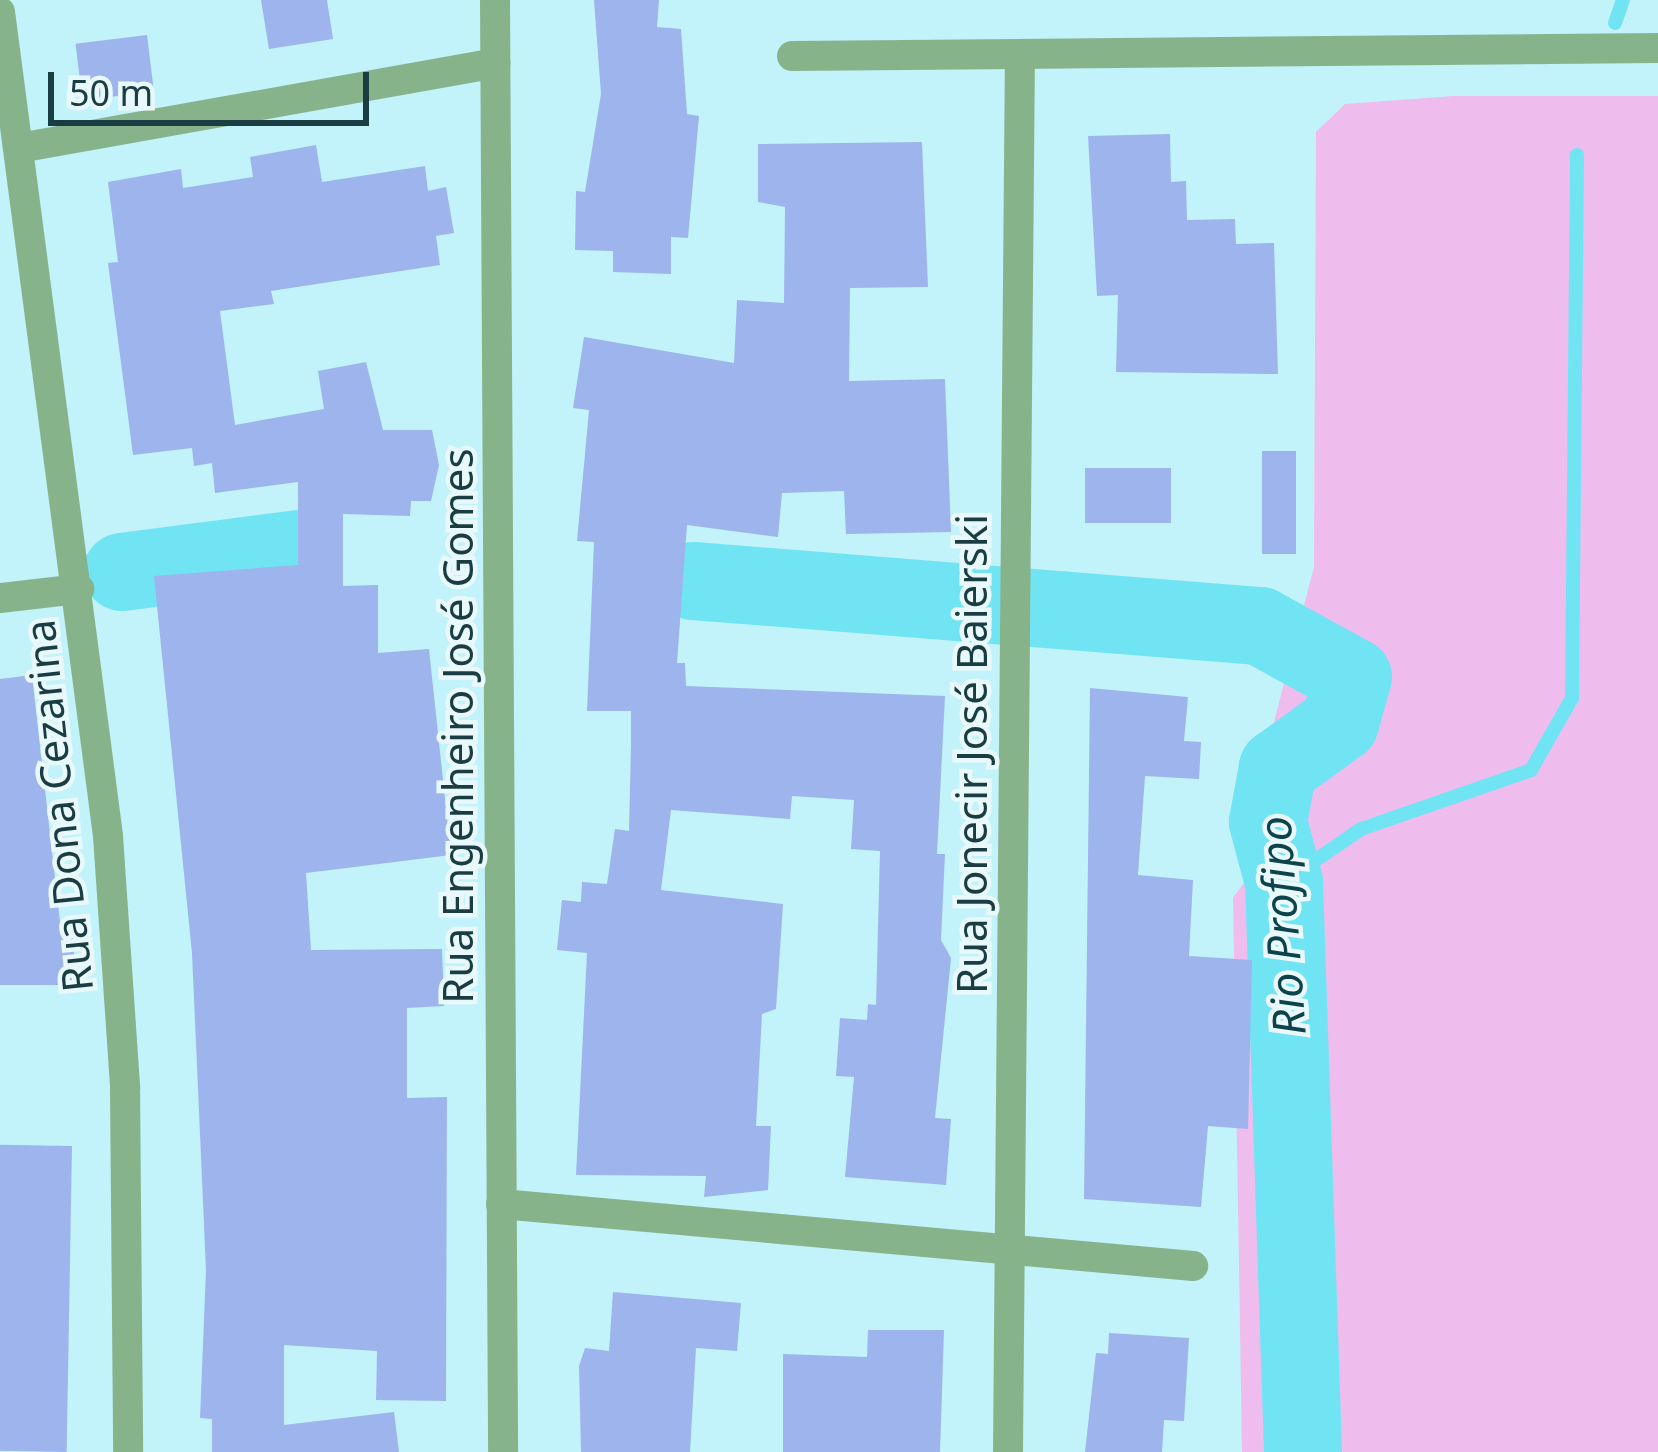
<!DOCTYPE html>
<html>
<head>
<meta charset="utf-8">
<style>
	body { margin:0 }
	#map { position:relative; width:1658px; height:1452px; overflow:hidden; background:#c2f2fa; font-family:"Noto Sans",sans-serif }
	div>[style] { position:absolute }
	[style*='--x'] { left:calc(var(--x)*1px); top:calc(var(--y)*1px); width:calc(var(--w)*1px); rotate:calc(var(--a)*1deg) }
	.green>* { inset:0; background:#efbded }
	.stream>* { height:14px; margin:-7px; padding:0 7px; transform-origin:7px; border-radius:7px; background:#71e4f4 }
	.river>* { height:78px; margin:-39px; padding:0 39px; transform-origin:39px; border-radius:39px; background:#71e4f4 }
	.building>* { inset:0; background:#9eb4ed; transform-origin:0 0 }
	.minor>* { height:30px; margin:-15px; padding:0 15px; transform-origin:15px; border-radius:15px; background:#87b38b }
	span { translate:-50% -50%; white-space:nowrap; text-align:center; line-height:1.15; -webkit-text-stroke:9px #e9f9fb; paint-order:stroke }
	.street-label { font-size:42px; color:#193d42 }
	.water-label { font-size:45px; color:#0d434a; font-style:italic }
	.scale { position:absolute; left:48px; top:72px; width:321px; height:54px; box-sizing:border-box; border:6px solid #193d42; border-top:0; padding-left:15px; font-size:36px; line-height:42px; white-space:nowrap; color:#193d42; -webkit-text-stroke:9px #e9f9fb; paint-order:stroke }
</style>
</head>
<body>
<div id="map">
	<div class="green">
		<div style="clip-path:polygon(1453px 96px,1658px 96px,1658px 1452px,1242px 1452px,1233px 898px,1305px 798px,1273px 726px,1314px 567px,1316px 132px,1345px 104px)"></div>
	</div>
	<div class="stream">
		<div style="--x:1615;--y:23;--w:24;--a:-71"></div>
		<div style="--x:1284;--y:882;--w:93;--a:-34.5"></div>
		<div style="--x:1361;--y:829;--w:180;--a:-19.1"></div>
		<div style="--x:1531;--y:770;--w:83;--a:-60.3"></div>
		<div style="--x:1572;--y:698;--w:543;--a:-89.47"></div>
	</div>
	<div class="river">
		<div style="--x:122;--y:572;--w:179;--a:-7.4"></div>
		<div style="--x:693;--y:581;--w:569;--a:4.54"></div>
		<div style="--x:1260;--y:626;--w:106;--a:28.7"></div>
		<div style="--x:1353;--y:677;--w:48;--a:105.8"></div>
		<div style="--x:1340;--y:723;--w:77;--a:144"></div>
		<div style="--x:1278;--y:768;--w:55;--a:100.5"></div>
		<div style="--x:1268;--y:822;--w:62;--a:75.1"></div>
		<div style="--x:1284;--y:882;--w:570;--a:88.09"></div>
	</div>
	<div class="building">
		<div style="clip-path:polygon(261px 0,327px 0,333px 39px,269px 49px)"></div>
		<div style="clip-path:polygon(594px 0,659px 0,657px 27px,681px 29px,687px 114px,699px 116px,688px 238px,671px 237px,671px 274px,613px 272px,613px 251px,575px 250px,576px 191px,585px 192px,601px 94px)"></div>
		<div style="left:147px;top:35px;width:57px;height:72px;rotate:83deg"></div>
		<div style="clip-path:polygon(1170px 134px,1171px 182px,1186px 181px,1187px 220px,1235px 219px,1236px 244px,1274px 243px,1278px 374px,1116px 372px,1118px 295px,1097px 296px,1088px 136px)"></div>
		<div style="clip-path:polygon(922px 142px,928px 287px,850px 288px,849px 381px,945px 379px,951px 532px,846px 534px,844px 491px,782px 493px,778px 537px,687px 525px,677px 663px,685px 663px,686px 686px,945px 696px,937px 854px,945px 854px,941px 940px,951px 958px,935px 1118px,951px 1119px,946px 1185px,845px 1177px,854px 1077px,836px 1076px,840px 1018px,867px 1020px,868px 1004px,876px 1005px,880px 851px,851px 849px,854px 800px,792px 796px,790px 819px,671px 810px,661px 890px,783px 904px,776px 1009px,762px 1014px,756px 1126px,771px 1126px,768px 1190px,704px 1197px,706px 1176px,576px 1175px,587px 953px,557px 950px,562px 900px,581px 902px,582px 882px,607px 884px,615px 829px,629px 831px,631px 744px,631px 711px,587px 711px,594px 542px,577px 541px,589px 410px,573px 408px,584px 337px,734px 363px,737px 300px,784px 303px,785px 207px,758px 202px,758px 144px)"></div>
		<div style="clip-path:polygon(316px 145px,322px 182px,425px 166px,428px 191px,446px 187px,454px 233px,436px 236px,440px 265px,271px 291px,274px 304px,220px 311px,235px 425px,324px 409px,318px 371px,366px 362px,383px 430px,432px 430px,439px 465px,431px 501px,411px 501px,410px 516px,343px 514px,343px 586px,378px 585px,378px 653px,429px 649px,451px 855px,306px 873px,311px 950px,442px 949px,444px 1006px,407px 1008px,407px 1098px,447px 1097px,446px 1401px,376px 1400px,377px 1351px,284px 1345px,284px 1425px,394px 1412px,399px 1452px,212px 1452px,212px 1419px,200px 1418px,206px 1270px,192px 953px,154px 576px,298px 565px,298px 482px,215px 493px,212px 463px,194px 466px,192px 448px,133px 455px,108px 263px,118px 262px,108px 182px,181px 169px,183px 188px,253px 177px,250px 157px)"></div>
		<div style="left:1262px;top:451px;width:34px;height:103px"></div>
		<div style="left:1171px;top:468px;width:55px;height:86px;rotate:90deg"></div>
		<div style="clip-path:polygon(32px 675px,61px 931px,74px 931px,74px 985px,0 985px,0 679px)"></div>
		<div style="clip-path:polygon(1090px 688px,1188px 697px,1184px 741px,1201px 742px,1199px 779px,1145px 776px,1138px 875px,1193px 880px,1189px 956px,1252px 960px,1248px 1129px,1208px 1126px,1201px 1207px,1084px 1199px)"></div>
		<div style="left:72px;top:1146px;width:306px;height:72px;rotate:91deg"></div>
		<div style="clip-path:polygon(613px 1292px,741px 1303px,737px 1351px,696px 1348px,690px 1452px,581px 1452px,579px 1366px,585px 1348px,609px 1351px)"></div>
		<div style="clip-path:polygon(868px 1330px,944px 1330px,940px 1452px,783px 1452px,783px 1354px,867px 1357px)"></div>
		<div style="clip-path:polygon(1109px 1333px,1189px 1338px,1184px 1421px,1164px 1420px,1162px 1452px,1085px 1452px,1096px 1353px,1108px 1354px)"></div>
	</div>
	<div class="minor">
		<div style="--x:495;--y:0;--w:1452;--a:89.68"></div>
		<div style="--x:0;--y:12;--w:831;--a:82.53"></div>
		<div style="--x:108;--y:836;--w:253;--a:86.1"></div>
		<div style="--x:125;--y:1088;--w:364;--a:89.5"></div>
		<div style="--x:792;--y:56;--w:866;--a:-0.53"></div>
		<div style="--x:19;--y:148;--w:484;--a:-10.1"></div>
		<div style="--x:0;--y:598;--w:80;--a:-6.5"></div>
		<div style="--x:501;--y:1204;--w:695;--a:5.12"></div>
		<div style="--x:1008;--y:1452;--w:1395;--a:-89.51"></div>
	</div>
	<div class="street-label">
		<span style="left:457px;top:726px;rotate:-90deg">Rua Engenheiro José Gomes</span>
		<span style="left:971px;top:754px;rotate:-90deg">Rua Jonecir José Baierski</span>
		<span style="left:58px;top:806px;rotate:-96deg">Rua Dona Cezarina</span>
	</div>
	<div class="water-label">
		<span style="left:1281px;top:926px;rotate:-94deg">Rio Profipo</span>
	</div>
	<div class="scale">50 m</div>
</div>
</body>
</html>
